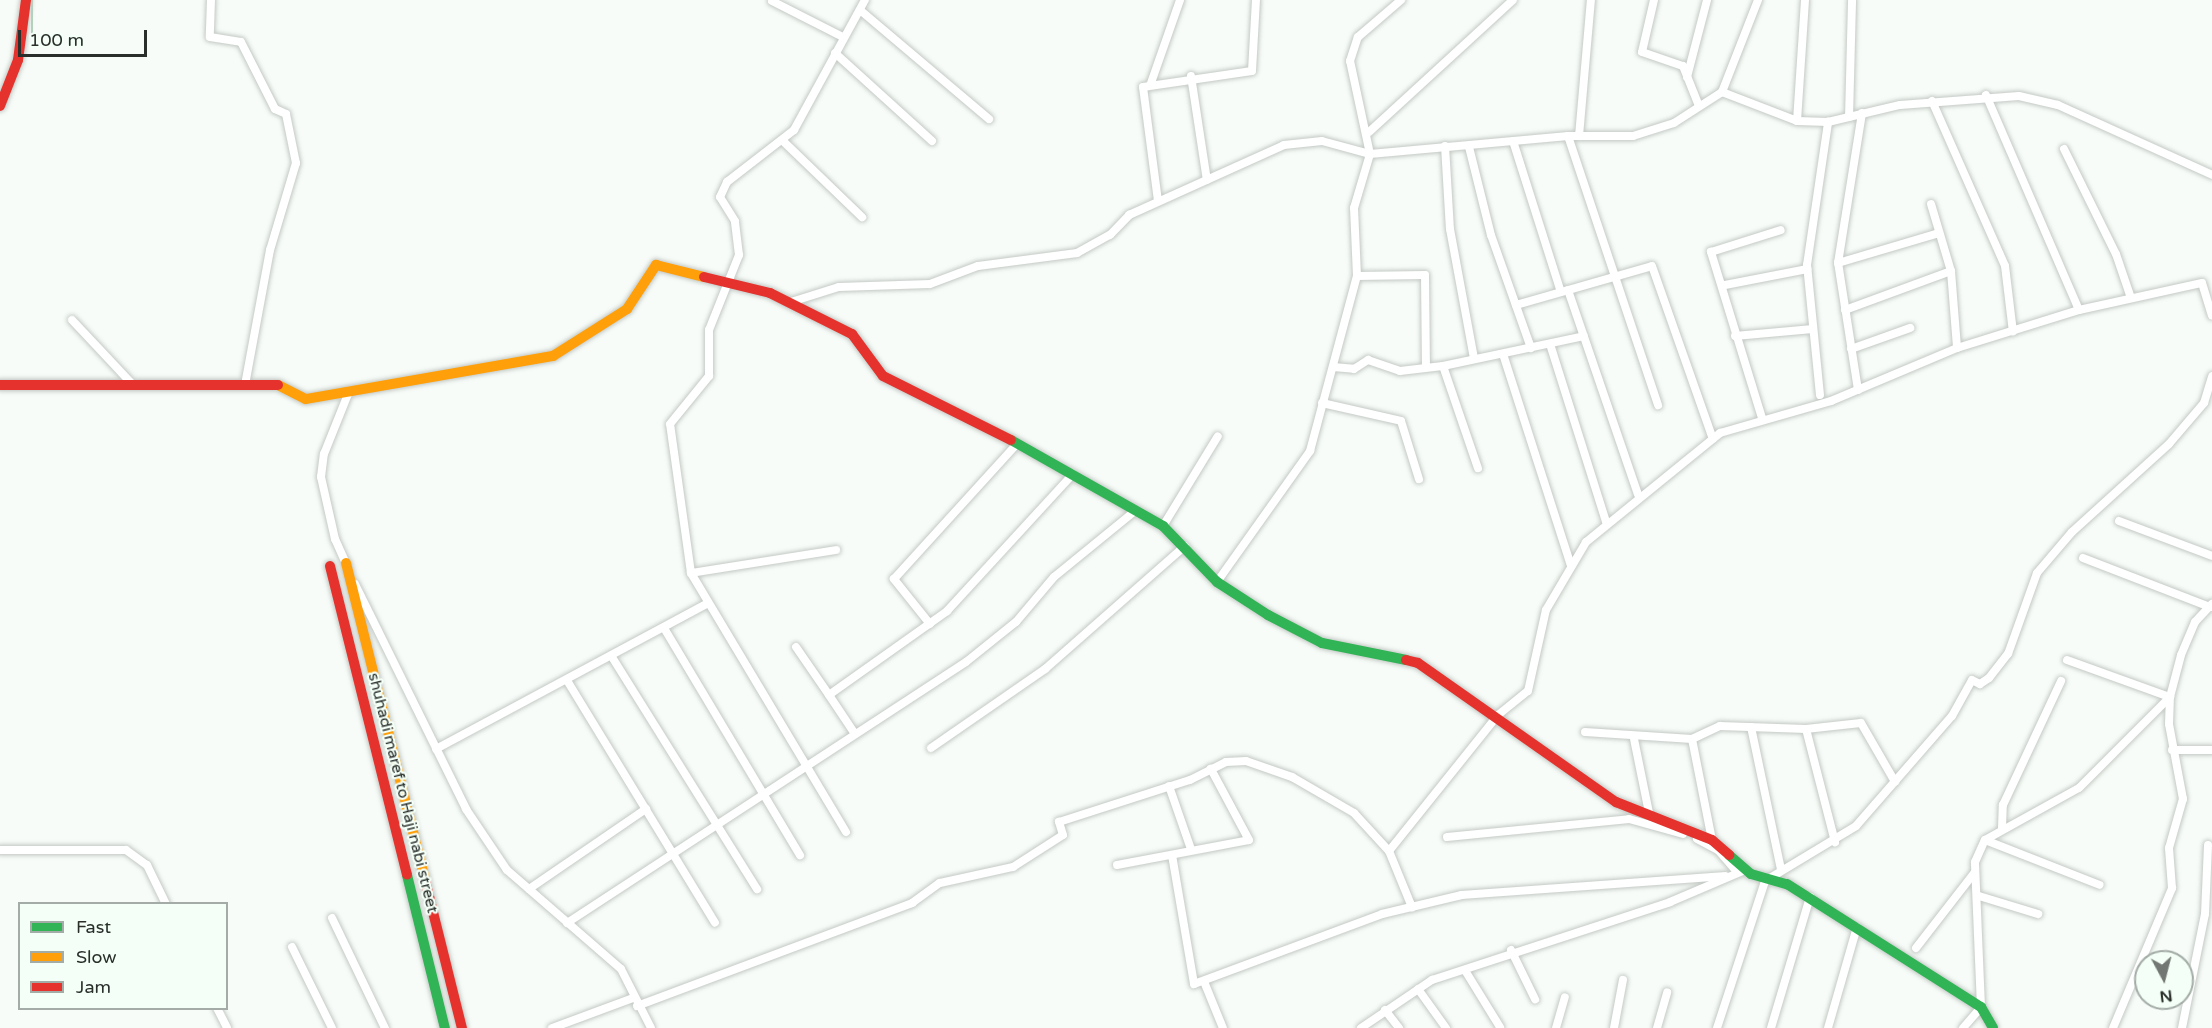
<!DOCTYPE html>
<html>
<head>
<meta charset="utf-8">
<style>
	body { margin:0 }
	#map { position:relative; width:2212px; height:1028px; overflow:hidden; background:#f7fcf8; font-family:"Varela Round",sans-serif }
	div>[style] { position:absolute }
	[style*='--x'] { left:calc(var(--x)*1px); top:calc(var(--y)*1px); width:calc(var(--w)*1px); rotate:calc(var(--a)*1deg) }
	.stream>* { height:2px; margin:-1px; padding:0 1px; transform-origin:1px; border-radius:1px; background:#b2d2bc }
	.roads { filter:drop-shadow(0 0 2px #c4c9c5) drop-shadow(0 0 2px #c4c9c5) }
	.street>* { height:8px; margin:-4px; padding:0 4px; transform-origin:4px; border-radius:4px; background:#fefffe }
	.fast>* { height:10px; margin:-5px; padding:0 5px; transform-origin:5px; border-radius:5px; background:#30b455 }
	.slow>* { height:10px; margin:-5px; padding:0 5px; transform-origin:5px; border-radius:5px; background:#ff9f0a }
	.jam>* { height:10px; margin:-5px; padding:0 5px; transform-origin:5px; border-radius:5px; background:#e5322d }
	span { translate:-50% -50%; white-space:nowrap; text-align:center; line-height:1.15; -webkit-text-stroke:4.5px #f4fff7; paint-order:stroke }
	.street-label { font-size:16px; color:#2a2f2c }
	.legend { position:absolute; left:18px; top:902px; width:210px; height:108px; box-sizing:border-box; background:#f4fff7; border:2px solid #a3aca6; margin:0; padding:8px 10px; list-style:none; font-size:18px; color:#2a2f2c }
	.legend li { display:flex; align-items:center; gap:12px; height:30px }
	.legend b { width:30px; border:2px solid #a3aca6 }
	.north { position:absolute; left:2134px; top:950px; width:60px; height:60px; box-sizing:border-box; background:#f4fff7; border:2px solid #a3aca6; border-radius:50%; rotate:173deg; font-size:16px; font-weight:700; line-height:24px; text-align:center; color:#2a2f2c }
	.north::after { content:''; display:block; margin:auto; width:21px; height:27px; background:#727773; clip-path:polygon(50% 0,100% 100%,50% 72%,0 100%) }
	.scale { position:absolute; left:18px; top:30px; width:129px; height:27px; box-sizing:border-box; border:3px solid #2a2f2c; border-top:0; padding-left:8px; font-size:18px; line-height:21px; white-space:nowrap; color:#2a2f2c; -webkit-text-stroke:4px #f4fff7; paint-order:stroke }
</style>
</head>
<body>
<div id="map">
	<div class="stream">
		<div style="--x:32;--y:0;--w:37;--a:90"></div>
	</div>
	<div class="roads">
		<div class="street">
			<div style="--x:211;--y:0;--w:37;--a:92"></div>
			<div style="--x:210;--y:37;--w:31;--a:9"></div>
			<div style="--x:241;--y:42;--w:75;--a:63.1"></div>
			<div style="--x:275;--y:109;--w:12;--a:24"></div>
			<div style="--x:286;--y:114;--w:50;--a:78.5"></div>
			<div style="--x:296;--y:163;--w:91;--a:106.6"></div>
			<div style="--x:270;--y:250;--w:132;--a:100.5"></div>
			<div style="--x:1654;--y:0;--w:53;--a:103"></div>
			<div style="--x:1642;--y:52;--w:43;--a:18.9"></div>
			<div style="--x:1683;--y:66;--w:43;--a:68.2"></div>
			<div style="--x:772;--y:1;--w:80;--a:26.9"></div>
			<div style="--x:860;--y:10;--w:169;--a:40.2"></div>
			<div style="--x:835;--y:53;--w:131;--a:42.2"></div>
			<div style="--x:1191;--y:76;--w:105;--a:81.3"></div>
			<div style="--x:1687;--y:77;--w:80;--a:-75.4"></div>
			<div style="--x:1151;--y:83;--w:88;--a:-70.7"></div>
			<div style="--x:1722;--y:92;--w:99;--a:-68.6"></div>
			<div style="--x:1986;--y:95;--w:234;--a:66.6"></div>
			<div style="--x:1932;--y:101;--w:180;--a:66.1"></div>
			<div style="--x:2005;--y:266;--w:66;--a:83.1"></div>
			<div style="--x:1849;--y:117;--w:117;--a:-88.5"></div>
			<div style="--x:1797;--y:121;--w:121;--a:-86.2"></div>
			<div style="--x:1369;--y:132;--w:195;--a:-42.5"></div>
			<div style="--x:1568;--y:136;--w:284;--a:71.5"></div>
			<div style="--x:1579;--y:136;--w:137;--a:-85"></div>
			<div style="--x:783;--y:141;--w:110;--a:43.9"></div>
			<div style="--x:1513;--y:141;--w:158;--a:72.4"></div>
			<div style="--x:1445;--y:146;--w:83;--a:86.6"></div>
			<div style="--x:1450;--y:229;--w:131;--a:79.5"></div>
			<div style="--x:1469;--y:147;--w:91;--a:76"></div>
			<div style="--x:1491;--y:235;--w:120;--a:70.5"></div>
			<div style="--x:2064;--y:149;--w:117;--a:63.7"></div>
			<div style="--x:2116;--y:254;--w:46;--a:71.2"></div>
			<div style="--x:1158;--y:201;--w:115;--a:-97.5"></div>
			<div style="--x:1143;--y:87;--w:110;--a:-8.4"></div>
			<div style="--x:1252;--y:71;--w:71;--a:-86.8"></div>
			<div style="--x:1931;--y:204;--w:70;--a:73.4"></div>
			<div style="--x:1951;--y:271;--w:77;--a:85.5"></div>
			<div style="--x:1838;--y:263;--w:105;--a:-16.5"></div>
			<div style="--x:1357;--y:276;--w:68;--a:-0.8"></div>
			<div style="--x:1425;--y:275;--w:92;--a:89.4"></div>
			<div style="--x:1725;--y:285;--w:84;--a:-11"></div>
			<div style="--x:1568;--y:290;--w:216;--a:71.1"></div>
			<div style="--x:791;--y:302;--w:50;--a:-17.4"></div>
			<div style="--x:839;--y:287;--w:91;--a:-1.9"></div>
			<div style="--x:930;--y:284;--w:51;--a:-20.6"></div>
			<div style="--x:978;--y:266;--w:100;--a:-7.5"></div>
			<div style="--x:1077;--y:253;--w:38;--a:-29"></div>
			<div style="--x:1110;--y:235;--w:28;--a:-46"></div>
			<div style="--x:1129;--y:215;--w:170;--a:-24.3"></div>
			<div style="--x:1284;--y:145;--w:38;--a:-6"></div>
			<div style="--x:1322;--y:141;--w:50;--a:15.2"></div>
			<div style="--x:1370;--y:154;--w:199;--a:-5.2"></div>
			<div style="--x:1568;--y:136;--w:65;--a:0"></div>
			<div style="--x:1633;--y:136;--w:43;--a:-17.6"></div>
			<div style="--x:1674;--y:123;--w:57;--a:-32.9"></div>
			<div style="--x:1722;--y:92;--w:80;--a:21.1"></div>
			<div style="--x:1797;--y:121;--w:31;--a:2"></div>
			<div style="--x:1828;--y:122;--w:74;--a:-13.3"></div>
			<div style="--x:1900;--y:105;--w:119;--a:-4.3"></div>
			<div style="--x:2019;--y:96;--w:40;--a:13"></div>
			<div style="--x:2058;--y:105;--w:169;--a:24.4"></div>
			<div style="--x:1516;--y:305;--w:141;--a:-16"></div>
			<div style="--x:1652;--y:266;--w:183;--a:70.6"></div>
			<div style="--x:1845;--y:310;--w:113;--a:-20.2"></div>
			<div style="--x:72;--y:320;--w:88;--a:46.8"></div>
			<div style="--x:1735;--y:336;--w:78;--a:-5.1"></div>
			<div style="--x:1550;--y:344;--w:187;--a:72.5"></div>
			<div style="--x:1851;--y:349;--w:63;--a:-19.6"></div>
			<div style="--x:1503;--y:354;--w:223;--a:72.2"></div>
			<div style="--x:1443;--y:366;--w:108;--a:71.1"></div>
			<div style="--x:1333;--y:367;--w:21;--a:5"></div>
			<div style="--x:1354;--y:369;--w:17;--a:-33"></div>
			<div style="--x:1368;--y:360;--w:34;--a:19"></div>
			<div style="--x:1400;--y:371;--w:43;--a:-6.6"></div>
			<div style="--x:1443;--y:366;--w:144;--a:-12"></div>
			<div style="--x:1858;--y:390;--w:129;--a:-98.9"></div>
			<div style="--x:1838;--y:263;--w:152;--a:-80.9"></div>
			<div style="--x:1820;--y:395;--w:131;--a:-95.7"></div>
			<div style="--x:1807;--y:265;--w:145;--a:-81.6"></div>
			<div style="--x:1322;--y:403;--w:81;--a:12.8"></div>
			<div style="--x:1401;--y:421;--w:61;--a:72.8"></div>
			<div style="--x:1762;--y:418;--w:174;--a:-107.1"></div>
			<div style="--x:1711;--y:252;--w:73;--a:-17.4"></div>
			<div style="--x:2119;--y:521;--w:99;--a:20.6"></div>
			<div style="--x:1163;--y:526;--w:105;--a:-58.6"></div>
			<div style="--x:2083;--y:558;--w:136;--a:21.1"></div>
			<div style="--x:348;--y:568;--w:32;--a:-114"></div>
			<div style="--x:335;--y:539;--w:64;--a:-102.7"></div>
			<div style="--x:321;--y:477;--w:23;--a:-83"></div>
			<div style="--x:324;--y:454;--w:65;--a:-68.2"></div>
			<div style="--x:691;--y:573;--w:147;--a:-9"></div>
			<div style="--x:1217;--y:582;--w:161;--a:-54.6"></div>
			<div style="--x:1310;--y:451;--w:181;--a:-75"></div>
			<div style="--x:1357;--y:276;--w:68;--a:-92.5"></div>
			<div style="--x:1354;--y:208;--w:56;--a:-73.5"></div>
			<div style="--x:1370;--y:154;--w:95;--a:-102.1"></div>
			<div style="--x:1350;--y:61;--w:25;--a:-72"></div>
			<div style="--x:1358;--y:37;--w:57;--a:-40.7"></div>
			<div style="--x:355;--y:584;--w:251;--a:63.7"></div>
			<div style="--x:466;--y:809;--w:73;--a:56.1"></div>
			<div style="--x:507;--y:870;--w:151;--a:41"></div>
			<div style="--x:621;--y:969;--w:66;--a:63"></div>
			<div style="--x:930;--y:624;--w:58;--a:-128.7"></div>
			<div style="--x:894;--y:579;--w:183;--a:-47.7"></div>
			<div style="--x:664;--y:628;--w:265;--a:59.1"></div>
			<div style="--x:796;--y:647;--w:58;--a:55.5"></div>
			<div style="--x:612;--y:657;--w:274;--a:58"></div>
			<div style="--x:2067;--y:660;--w:109;--a:19.8"></div>
			<div style="--x:568;--y:682;--w:282;--a:58.6"></div>
			<div style="--x:1751;--y:727;--w:145;--a:78.1"></div>
			<div style="--x:1806;--y:729;--w:117;--a:75.6"></div>
			<div style="--x:853;--y:731;--w:43;--a:-123.7"></div>
			<div style="--x:829;--y:695;--w:145;--a:-35.4"></div>
			<div style="--x:947;--y:611;--w:186;--a:-47.4"></div>
			<div style="--x:1585;--y:732;--w:107;--a:3.7"></div>
			<div style="--x:1692;--y:739;--w:31;--a:-25"></div>
			<div style="--x:1720;--y:726;--w:86;--a:2"></div>
			<div style="--x:1806;--y:729;--w:55;--a:-6.2"></div>
			<div style="--x:1861;--y:723;--w:68;--a:60"></div>
			<div style="--x:1634;--y:739;--w:76;--a:78.5"></div>
			<div style="--x:1692;--y:739;--w:103;--a:78.8"></div>
			<div style="--x:931;--y:748;--w:139;--a:-34.7"></div>
			<div style="--x:1045;--y:669;--w:186;--a:-41.3"></div>
			<div style="--x:436;--y:749;--w:306;--a:-28.2"></div>
			<div style="--x:2172;--y:750;--w:40;--a:0"></div>
			<div style="--x:1169;--y:786;--w:67;--a:70.8"></div>
			<div style="--x:2002;--y:828;--w:23;--a:-88"></div>
			<div style="--x:2003;--y:805;--w:137;--a:-64.9"></div>
			<div style="--x:846;--y:832;--w:302;--a:-120.9"></div>
			<div style="--x:691;--y:573;--w:150;--a:-98"></div>
			<div style="--x:670;--y:424;--w:62;--a:-50.9"></div>
			<div style="--x:709;--y:376;--w:46;--a:-90"></div>
			<div style="--x:709;--y:330;--w:81;--a:-68.2"></div>
			<div style="--x:739;--y:255;--w:34;--a:-97"></div>
			<div style="--x:735;--y:221;--w:28;--a:-122"></div>
			<div style="--x:720;--y:197;--w:17;--a:-65"></div>
			<div style="--x:727;--y:182;--w:85;--a:-37.8"></div>
			<div style="--x:794;--y:130;--w:148;--a:-61.4"></div>
			<div style="--x:1447;--y:837;--w:183;--a:-5.6"></div>
			<div style="--x:1629;--y:819;--w:56;--a:15.5"></div>
			<div style="--x:1697;--y:839;--w:24;--a:28"></div>
			<div style="--x:1718;--y:850;--w:29;--a:49"></div>
			<div style="--x:1985;--y:840;--w:123;--a:21.4"></div>
			<div style="--x:0;--y:850;--w:126;--a:0"></div>
			<div style="--x:126;--y:850;--w:26;--a:36"></div>
			<div style="--x:147;--y:865;--w:43;--a:64"></div>
			<div style="--x:1389;--y:851;--w:174;--a:-51.3"></div>
			<div style="--x:1498;--y:715;--w:38;--a:-39"></div>
			<div style="--x:1528;--y:691;--w:83;--a:-77.5"></div>
			<div style="--x:1546;--y:610;--w:79;--a:-59.5"></div>
			<div style="--x:1586;--y:542;--w:173;--a:-39.1"></div>
			<div style="--x:1720;--y:433;--w:116;--a:-16.1"></div>
			<div style="--x:1831;--y:401;--w:137;--a:-22.8"></div>
			<div style="--x:1957;--y:348;--w:128;--a:-17.3"></div>
			<div style="--x:2079;--y:310;--w:126;--a:-12.4"></div>
			<div style="--x:2202;--y:283;--w:34;--a:73"></div>
			<div style="--x:1172;--y:855;--w:131;--a:80.3"></div>
			<div style="--x:1194;--y:984;--w:201;--a:-20.4"></div>
			<div style="--x:1382;--y:914;--w:82;--a:-13.4"></div>
			<div style="--x:1462;--y:895;--w:264;--a:-4.1"></div>
			<div style="--x:1117;--y:865;--w:134;--a:-10.7"></div>
			<div style="--x:1249;--y:840;--w:81;--a:-118.2"></div>
			<div style="--x:529;--y:889;--w:142;--a:-34.4"></div>
			<div style="--x:1979;--y:896;--w:62;--a:17"></div>
			<div style="--x:332;--y:918;--w:122;--a:64.3"></div>
			<div style="--x:567;--y:923;--w:477;--a:-33.2"></div>
			<div style="--x:966;--y:662;--w:64;--a:-38.7"></div>
			<div style="--x:1016;--y:622;--w:59;--a:-49.8"></div>
			<div style="--x:1054;--y:577;--w:104;--a:-39.2"></div>
			<div style="--x:292;--y:947;--w:90;--a:63.7"></div>
			<div style="--x:1916;--y:948;--w:96;--a:-52.2"></div>
			<div style="--x:1511;--y:950;--w:55;--a:63.9"></div>
			<div style="--x:1466;--y:972;--w:65;--a:58.3"></div>
			<div style="--x:1205;--y:984;--w:48;--a:67.8"></div>
			<div style="--x:1418;--y:989;--w:48;--a:54.3"></div>
			<div style="--x:637;--y:1006;--w:294;--a:-20.5"></div>
			<div style="--x:912;--y:903;--w:34;--a:-36"></div>
			<div style="--x:940;--y:883;--w:75;--a:-12.4"></div>
			<div style="--x:1013;--y:867;--w:59;--a:-32.6"></div>
			<div style="--x:1063;--y:835;--w:14;--a:-107"></div>
			<div style="--x:1059;--y:822;--w:138;--a:-17.8"></div>
			<div style="--x:1190;--y:780;--w:40;--a:-26.6"></div>
			<div style="--x:1226;--y:762;--w:20;--a:-3"></div>
			<div style="--x:1246;--y:761;--w:49;--a:19.2"></div>
			<div style="--x:1292;--y:777;--w:72;--a:30.1"></div>
			<div style="--x:1354;--y:813;--w:52;--a:47.4"></div>
			<div style="--x:1389;--y:851;--w:61;--a:67.7"></div>
			<div style="--x:217;--y:1008;--w:22;--a:63"></div>
			<div style="--x:1385;--y:1010;--w:23;--a:52"></div>
			<div style="--x:552;--y:1028;--w:86;--a:-20.3"></div>
			<div style="--x:1361;--y:1028;--w:86;--a:-34.1"></div>
			<div style="--x:1432;--y:980;--w:250;--a:-18.1"></div>
			<div style="--x:1670;--y:902;--w:82;--a:-23.1"></div>
			<div style="--x:1556;--y:1028;--w:32;--a:-74"></div>
			<div style="--x:1614;--y:1028;--w:49;--a:-79.4"></div>
			<div style="--x:1657;--y:1028;--w:37;--a:-74"></div>
			<div style="--x:1717;--y:1028;--w:155;--a:-71.9"></div>
			<div style="--x:1765;--y:881;--w:106;--a:-31.1"></div>
			<div style="--x:1856;--y:826;--w:146;--a:-48.9"></div>
			<div style="--x:1952;--y:716;--w:41;--a:-60.9"></div>
			<div style="--x:1972;--y:680;--w:9;--a:27"></div>
			<div style="--x:1980;--y:684;--w:11;--a:-34"></div>
			<div style="--x:1989;--y:678;--w:31;--a:-52"></div>
			<div style="--x:2008;--y:654;--w:86;--a:-70.3"></div>
			<div style="--x:2037;--y:573;--w:54;--a:-49.5"></div>
			<div style="--x:2072;--y:532;--w:131;--a:-42.2"></div>
			<div style="--x:2169;--y:444;--w:54;--a:-49.5"></div>
			<div style="--x:2204;--y:403;--w:28;--a:-73"></div>
			<div style="--x:1771;--y:1028;--w:137;--a:-73.4"></div>
			<div style="--x:1828;--y:1028;--w:105;--a:-74"></div>
			<div style="--x:1963;--y:1028;--w:28;--a:-49"></div>
			<div style="--x:1981;--y:1007;--w:145;--a:-92.4"></div>
			<div style="--x:1975;--y:862;--w:24;--a:-66"></div>
			<div style="--x:1985;--y:840;--w:107;--a:-29"></div>
			<div style="--x:2079;--y:788;--w:129;--a:-45"></div>
			<div style="--x:2113;--y:1028;--w:152;--a:-67.1"></div>
			<div style="--x:2172;--y:888;--w:40;--a:-94.3"></div>
			<div style="--x:2169;--y:848;--w:51;--a:-74.1"></div>
			<div style="--x:2183;--y:799;--w:76;--a:-100.6"></div>
			<div style="--x:2169;--y:724;--w:27;--a:-88"></div>
			<div style="--x:2170;--y:697;--w:43;--a:-75.3"></div>
			<div style="--x:2181;--y:655;--w:36;--a:-67"></div>
			<div style="--x:2195;--y:622;--w:25;--a:-47"></div>
			<div style="--x:2182;--y:1028;--w:116;--a:-78.6"></div>
			<div style="--x:2205;--y:914;--w:69;--a:-87.5"></div>
		</div>
		<div class="fast">
			<div style="--x:1011;--y:440;--w:175;--a:29.5"></div>
			<div style="--x:1163;--y:526;--w:78;--a:46"></div>
			<div style="--x:1217;--y:582;--w:61;--a:32.9"></div>
			<div style="--x:1268;--y:615;--w:61;--a:27.4"></div>
			<div style="--x:1322;--y:643;--w:86;--a:11.4"></div>
			<div style="--x:1729;--y:855;--w:29;--a:41"></div>
			<div style="--x:1751;--y:874;--w:37;--a:16"></div>
			<div style="--x:1787;--y:884;--w:230;--a:32.4"></div>
			<div style="--x:1981;--y:1007;--w:24;--a:60"></div>
			<div style="--x:407;--y:875;--w:158;--a:76.1"></div>
		</div>
		<div class="slow">
			<div style="--x:278;--y:385;--w:31;--a:27"></div>
			<div style="--x:306;--y:399;--w:251;--a:-9.9"></div>
			<div style="--x:553;--y:356;--w:88;--a:-32.4"></div>
			<div style="--x:627;--y:309;--w:53;--a:-56.6"></div>
			<div style="--x:656;--y:265;--w:49;--a:14"></div>
			<div style="--x:346;--y:563;--w:327;--a:76"></div>
		</div>
		<div class="jam">
			<div style="--x:0;--y:106;--w:49;--a:-68.6"></div>
			<div style="--x:18;--y:60;--w:61;--a:-82.4"></div>
			<div style="--x:704;--y:277;--w:68;--a:13.6"></div>
			<div style="--x:770;--y:293;--w:92;--a:26.6"></div>
			<div style="--x:852;--y:334;--w:52;--a:53.6"></div>
			<div style="--x:883;--y:376;--w:143;--a:26.6"></div>
			<div style="--x:0;--y:385;--w:278;--a:0"></div>
			<div style="--x:330;--y:566;--w:318;--a:76"></div>
			<div style="--x:1406;--y:660;--w:12;--a:14"></div>
			<div style="--x:1418;--y:663;--w:242;--a:35.1"></div>
			<div style="--x:1616;--y:802;--w:103;--a:21.6"></div>
			<div style="--x:1712;--y:840;--w:23;--a:41"></div>
			<div style="--x:425;--y:880;--w:153;--a:76"></div>
		</div>
	</div>
	<div class="street-label">
		<span style="left:403px;top:793px;rotate:76deg">shuhadi maref to Haji nabi street</span>
	</div>
	<ul class="legend">
	<li><b style="height:8px;background:#30b455"></b>Fast</li>
	<li><b style="height:8px;background:#ff9f0a"></b>Slow</li>
	<li><b style="height:8px;background:#e5322d"></b>Jam</li>
	</ul>
	<div class="north">N</div>
	<div class="scale">100 m</div>
</div>
</body>
</html>
